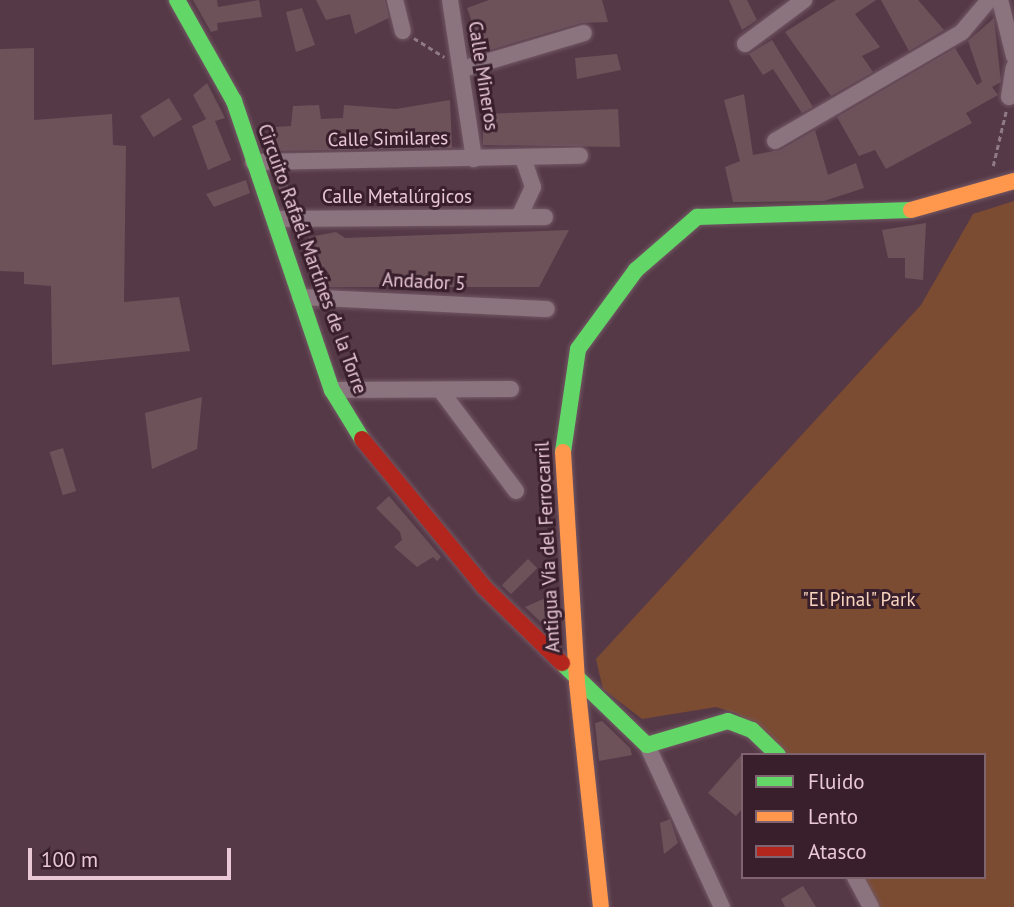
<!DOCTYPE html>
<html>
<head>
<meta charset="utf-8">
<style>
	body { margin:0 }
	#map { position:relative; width:1014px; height:907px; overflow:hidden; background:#563947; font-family:"PT Sans",sans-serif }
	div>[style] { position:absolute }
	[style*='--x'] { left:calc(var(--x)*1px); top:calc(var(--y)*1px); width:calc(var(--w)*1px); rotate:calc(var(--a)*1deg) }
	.green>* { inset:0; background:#7c4c32 }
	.building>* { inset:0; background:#6d525a; transform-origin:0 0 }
	.path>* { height:2.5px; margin-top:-1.25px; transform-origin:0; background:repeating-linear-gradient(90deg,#907b85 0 5px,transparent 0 8.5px) }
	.roads { filter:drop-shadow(0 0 2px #725864) drop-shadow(0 0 2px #725864) }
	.street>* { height:16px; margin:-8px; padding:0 8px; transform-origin:8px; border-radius:8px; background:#8c747e }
	.fast>* { height:16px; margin:-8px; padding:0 8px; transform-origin:8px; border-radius:8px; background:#63d668 }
	.slow>* { height:16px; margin:-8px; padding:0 8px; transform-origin:8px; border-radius:8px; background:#ff974d }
	.jam>* { height:16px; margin:-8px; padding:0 8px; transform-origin:8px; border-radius:8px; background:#b3261e }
	span { translate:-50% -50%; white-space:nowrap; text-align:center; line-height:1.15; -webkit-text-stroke:6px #381f2b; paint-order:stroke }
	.street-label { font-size:19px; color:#eac8d6 }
	.park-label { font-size:19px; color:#f9d5c0 }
	.legend { position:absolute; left:741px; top:753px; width:245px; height:126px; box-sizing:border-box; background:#381f2b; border:2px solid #7f636f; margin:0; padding:9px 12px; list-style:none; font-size:21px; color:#eac8d6 }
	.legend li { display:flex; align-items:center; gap:14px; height:35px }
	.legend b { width:35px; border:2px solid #7f636f }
	.scale { position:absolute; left:28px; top:848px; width:203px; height:32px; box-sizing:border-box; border:4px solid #eac8d6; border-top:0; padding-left:9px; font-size:21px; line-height:24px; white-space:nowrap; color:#eac8d6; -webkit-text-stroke:5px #381f2b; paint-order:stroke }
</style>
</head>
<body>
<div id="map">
	<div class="green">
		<div style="clip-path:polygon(1014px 201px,1014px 907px,879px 907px,862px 877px,984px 877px,984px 755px,786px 755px,738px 714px,716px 707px,642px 719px,603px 689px,596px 659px,921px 305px,973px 214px)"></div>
	</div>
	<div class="building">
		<div style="clip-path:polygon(193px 0,217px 0,218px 7px,259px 0,262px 17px,217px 23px,218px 30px,211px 32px)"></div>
		<div style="clip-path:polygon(316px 0,385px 0,389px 18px,355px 34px,350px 14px,326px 20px)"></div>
		<div style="clip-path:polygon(489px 0,602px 0,608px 22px,581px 23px,483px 52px,467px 8px)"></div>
		<div style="clip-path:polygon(729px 0,747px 0,757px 20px,742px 30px)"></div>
		<div style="clip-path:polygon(836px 0,876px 0,855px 14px,880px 47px,862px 56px,873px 72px,831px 96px,785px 32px)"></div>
		<div style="clip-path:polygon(881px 0,918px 0,944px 30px,909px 51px)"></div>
		<div style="clip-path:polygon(302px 8px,315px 45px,296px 52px,286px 12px)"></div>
		<div style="clip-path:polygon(994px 18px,1001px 82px,992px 87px,998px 95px,966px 113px,972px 123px,886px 169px,875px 150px,859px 156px,837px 117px,955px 48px,977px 85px,982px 82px,968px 41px)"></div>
		<div style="clip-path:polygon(772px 40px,813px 107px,802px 113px,773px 69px,763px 75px,749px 54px)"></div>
		<div style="clip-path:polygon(34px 48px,34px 120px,112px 114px,113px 145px,126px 146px,124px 302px,179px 297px,190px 351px,52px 365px,51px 286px,24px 284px,24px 272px,0 271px,0 49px)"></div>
		<div style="clip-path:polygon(617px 54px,621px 70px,577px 79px,575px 58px)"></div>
		<div style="clip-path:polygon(207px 83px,225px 118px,215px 121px,231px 160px,208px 170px,192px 126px,206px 119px,193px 95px)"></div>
		<div style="clip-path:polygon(744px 94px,753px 155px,780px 150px,815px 130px,828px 175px,856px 163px,864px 188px,824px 201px,733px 202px,725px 167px,740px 161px,724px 100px)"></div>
		<div style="left:169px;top:98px;width:25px;height:34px;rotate:58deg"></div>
		<div style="clip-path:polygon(450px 100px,452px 148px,273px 151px,275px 127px,291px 126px,293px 106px,319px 105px,321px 119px,343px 118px,344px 105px,396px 109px)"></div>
		<div style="clip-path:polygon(618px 109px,620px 147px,483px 145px,483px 114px)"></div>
		<div style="clip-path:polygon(284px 177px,296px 202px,286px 207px,276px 180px)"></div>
		<div style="clip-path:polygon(246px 180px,250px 193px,214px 207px,206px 194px)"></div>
		<div style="clip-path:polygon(926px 223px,923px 280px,905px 278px,905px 258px,888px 258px,882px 230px)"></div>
		<div style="clip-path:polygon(569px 230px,539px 287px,318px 287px,308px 266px,309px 237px,336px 232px,345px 238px)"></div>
		<div style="clip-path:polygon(202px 397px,197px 449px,152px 469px,145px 413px)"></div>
		<div style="left:63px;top:448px;width:45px;height:14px;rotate:73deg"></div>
		<div style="clip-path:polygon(389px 496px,441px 557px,437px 561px,433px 557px,417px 567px,394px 547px,402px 540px,400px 532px,376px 508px)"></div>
		<div style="left:528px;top:559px;width:13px;height:37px;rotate:45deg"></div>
		<div style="clip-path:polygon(548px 597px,556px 623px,547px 628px,525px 607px)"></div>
		<div style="clip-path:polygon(602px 721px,630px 748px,632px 755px,599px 761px,595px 723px)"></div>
		<div style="clip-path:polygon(743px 753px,743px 808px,736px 816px,708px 793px)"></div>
		<div style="clip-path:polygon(670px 819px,678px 843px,664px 854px,660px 823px)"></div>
		<div style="clip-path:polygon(803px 886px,816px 907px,785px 907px,781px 899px)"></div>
	</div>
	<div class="path">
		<div style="--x:414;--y:38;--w:36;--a:32"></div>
		<div style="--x:993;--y:166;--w:57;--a:-76.7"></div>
	</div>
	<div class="roads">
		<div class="street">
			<div style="--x:395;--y:0;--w:32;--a:76"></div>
			<div style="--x:450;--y:0;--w:161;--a:81.4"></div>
			<div style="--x:1000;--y:0;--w:58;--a:76"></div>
			<div style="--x:745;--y:44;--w:74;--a:-36.7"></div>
			<div style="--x:463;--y:69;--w:126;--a:-16.6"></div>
			<div style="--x:1009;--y:97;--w:30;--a:-81"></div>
			<div style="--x:775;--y:141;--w:216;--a:-30.2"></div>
			<div style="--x:962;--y:32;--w:42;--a:-49.8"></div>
			<div style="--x:253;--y:162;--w:327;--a:-1.1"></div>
			<div style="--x:519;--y:217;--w:33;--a:-65"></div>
			<div style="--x:533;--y:187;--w:31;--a:-109"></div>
			<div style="--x:276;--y:219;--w:269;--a:-0.4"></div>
			<div style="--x:300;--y:297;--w:247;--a:2.8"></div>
			<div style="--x:332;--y:390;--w:179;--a:-0.3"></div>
			<div style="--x:441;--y:391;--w:125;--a:53.1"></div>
			<div style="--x:647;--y:745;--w:179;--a:65.2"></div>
			<div style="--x:855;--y:877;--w:34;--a:62"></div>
		</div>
		<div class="fast">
			<div style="--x:177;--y:0;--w:116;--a:60.6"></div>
			<div style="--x:234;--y:101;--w:305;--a:71.3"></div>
			<div style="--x:332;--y:390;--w:57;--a:58.5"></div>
			<div style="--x:563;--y:452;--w:104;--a:-81.7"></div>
			<div style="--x:578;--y:349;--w:98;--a:-53.7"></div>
			<div style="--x:636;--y:270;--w:81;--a:-41"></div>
			<div style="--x:697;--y:217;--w:214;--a:-1.9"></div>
			<div style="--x:562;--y:663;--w:118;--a:44"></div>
			<div style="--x:647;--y:745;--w:84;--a:-16.5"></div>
			<div style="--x:728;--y:721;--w:26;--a:21"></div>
			<div style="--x:752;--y:730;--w:36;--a:44"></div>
		</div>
		<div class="slow">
			<div style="--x:911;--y:210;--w:107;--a:-15.7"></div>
			<div style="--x:563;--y:452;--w:231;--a:86.5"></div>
			<div style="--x:577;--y:683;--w:225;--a:83.9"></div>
		</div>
		<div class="jam">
			<div style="--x:362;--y:439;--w:192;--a:50.5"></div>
			<div style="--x:484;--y:587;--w:109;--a:44.3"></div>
		</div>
	</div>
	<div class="street-label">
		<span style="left:483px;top:76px;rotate:81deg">Calle Mineros</span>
		<span style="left:388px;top:139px;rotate:-1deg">Calle Similares</span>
		<span style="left:397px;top:197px">Calle Metalúrgicos</span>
		<span style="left:312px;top:259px;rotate:70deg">Circuito Rafaél Martínes de la Torre</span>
		<span style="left:424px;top:282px;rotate:3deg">Andador 5</span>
		<span style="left:548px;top:547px;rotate:-93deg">Antigua Vía del Ferrocarril</span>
	</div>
	<div class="park-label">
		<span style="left:859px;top:600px">"El Pinal" Park</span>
	</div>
	<ul class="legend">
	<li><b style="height:9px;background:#63d668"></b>Fluido</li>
	<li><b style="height:9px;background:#ff974d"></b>Lento</li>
	<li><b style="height:9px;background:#b3261e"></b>Atasco</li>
	</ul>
	<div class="scale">100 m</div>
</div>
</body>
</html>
